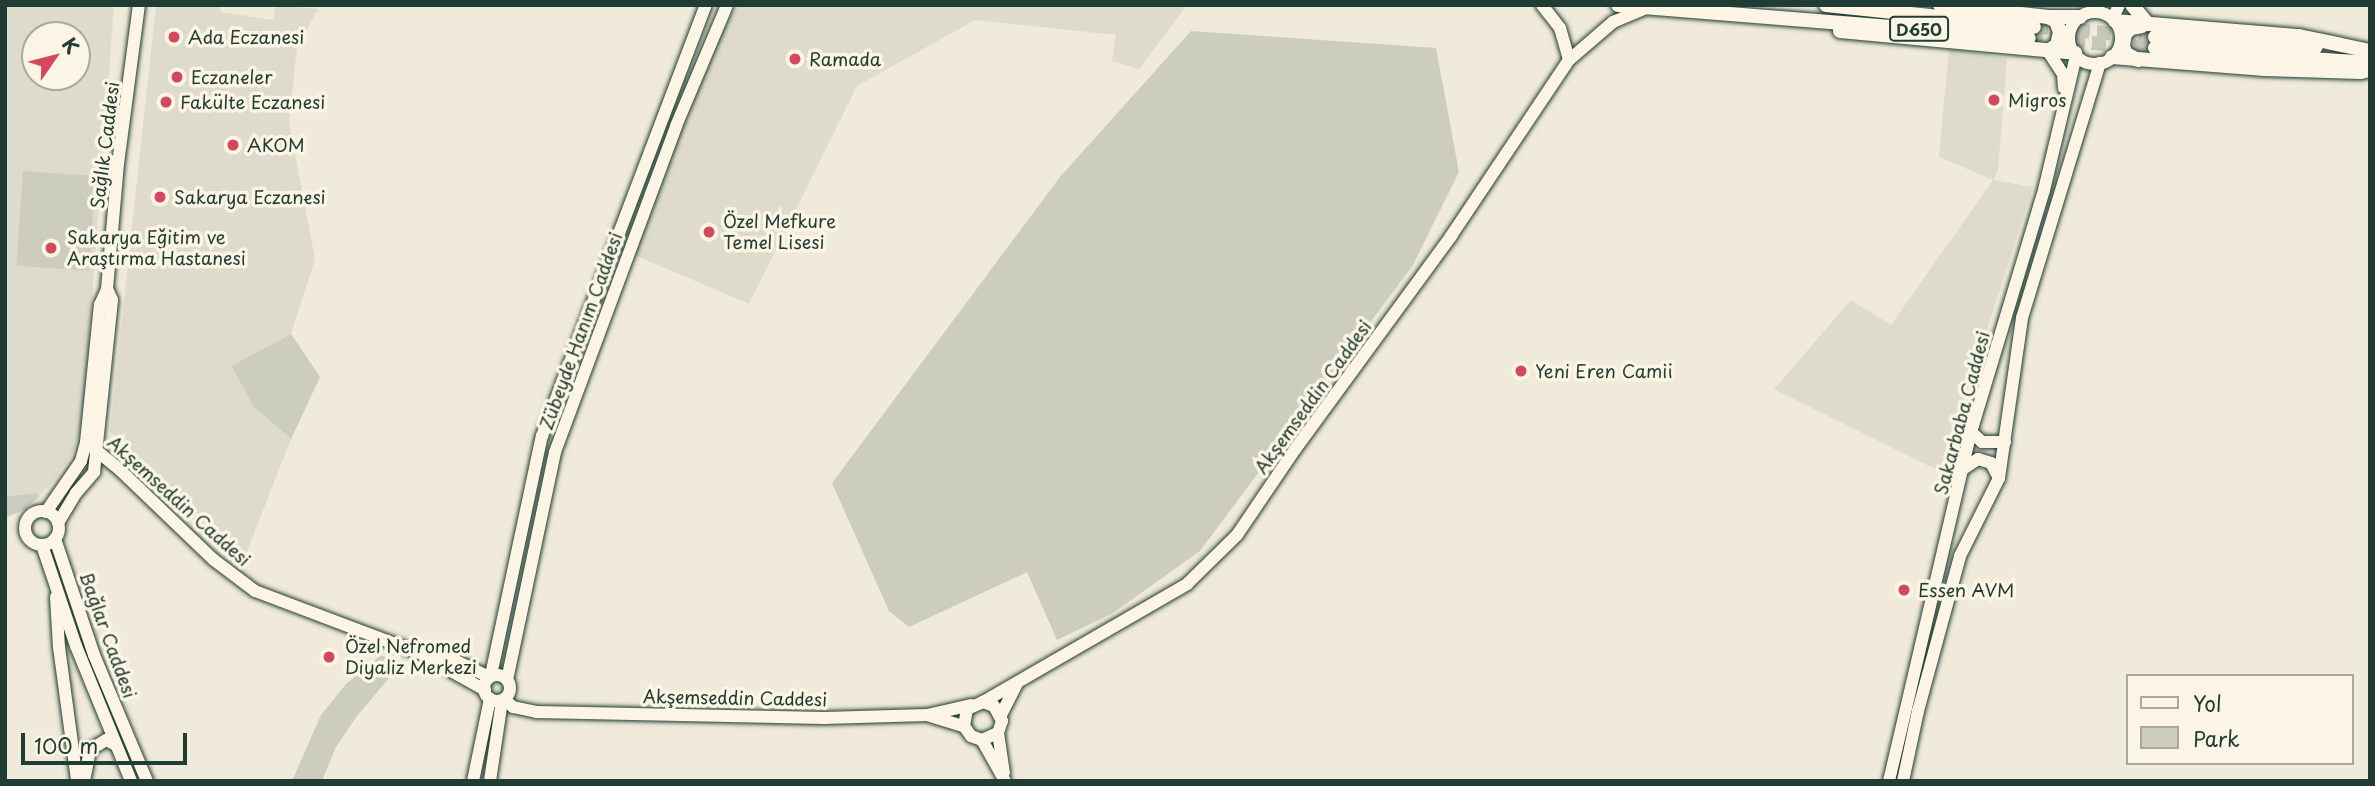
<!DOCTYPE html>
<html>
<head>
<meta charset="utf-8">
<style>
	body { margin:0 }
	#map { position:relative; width:2375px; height:786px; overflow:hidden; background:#efeada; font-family:"Playpen Sans",sans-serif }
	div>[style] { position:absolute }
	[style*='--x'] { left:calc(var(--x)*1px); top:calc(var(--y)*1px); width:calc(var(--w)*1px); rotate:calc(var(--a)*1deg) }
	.built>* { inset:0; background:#dedbcc }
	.green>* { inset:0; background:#cccdbf; transform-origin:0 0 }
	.primary-tunnel>* { height:14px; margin-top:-7px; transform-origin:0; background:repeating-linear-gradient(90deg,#c5c7b9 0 14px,transparent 0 21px) }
	.roads { filter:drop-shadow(0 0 2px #1f3d34) drop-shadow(0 0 2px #1f3d34) }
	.secondary>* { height:12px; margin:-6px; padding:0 6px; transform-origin:6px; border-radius:6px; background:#fcf5e5 }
	.secondary>.ring { margin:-6px; padding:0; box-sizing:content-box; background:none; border:12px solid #fcf5e5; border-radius:50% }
	.primary>* { height:14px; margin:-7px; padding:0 7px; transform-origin:7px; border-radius:7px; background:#fcf5e5 }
	.dots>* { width:19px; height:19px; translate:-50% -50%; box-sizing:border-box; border:4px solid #fcf5e5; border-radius:50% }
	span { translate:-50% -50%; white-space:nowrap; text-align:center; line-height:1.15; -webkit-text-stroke:7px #fcf5e5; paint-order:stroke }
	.shield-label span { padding:2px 5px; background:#fcf5e5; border:2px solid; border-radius:5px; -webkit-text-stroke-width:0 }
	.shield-label { font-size:16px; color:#1f3d34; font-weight:700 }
	.poi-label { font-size:18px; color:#1f3d34 }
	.left { translate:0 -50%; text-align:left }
	.street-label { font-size:18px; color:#1f3d34 }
	.frame { position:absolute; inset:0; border:7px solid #1f3d34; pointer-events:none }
	.legend { position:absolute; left:2126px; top:674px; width:228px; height:91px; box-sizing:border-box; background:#fcf5e5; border:2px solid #a4ab9e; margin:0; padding:9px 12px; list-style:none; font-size:21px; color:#1f3d34 }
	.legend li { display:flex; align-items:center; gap:14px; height:35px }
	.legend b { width:35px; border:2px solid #a4ab9e }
	.north { position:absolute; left:21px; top:21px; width:70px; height:70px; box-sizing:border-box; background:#fcf5e5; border:2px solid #a4ab9e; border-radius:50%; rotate:55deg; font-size:19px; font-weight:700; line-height:28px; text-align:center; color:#1f3d34 }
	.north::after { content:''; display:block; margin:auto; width:24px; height:32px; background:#d1495b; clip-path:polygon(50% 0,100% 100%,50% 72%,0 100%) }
	.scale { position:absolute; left:21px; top:733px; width:166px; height:32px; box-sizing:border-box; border:4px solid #1f3d34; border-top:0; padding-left:9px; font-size:21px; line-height:24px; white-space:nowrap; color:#1f3d34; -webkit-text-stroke:5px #fcf5e5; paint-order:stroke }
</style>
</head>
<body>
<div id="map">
	<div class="built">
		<div style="clip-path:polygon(evenodd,5px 5px,114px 5px,83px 419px,73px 453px,53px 482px,25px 509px,5px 518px,5px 5px,35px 35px,77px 35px,77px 77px,35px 77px,35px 35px)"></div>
		<div style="clip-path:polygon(156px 5px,220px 5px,221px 12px,273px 20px,276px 5px,318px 9px,297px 47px,289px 122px,315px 259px,291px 334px,231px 366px,254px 407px,291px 439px,240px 569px,110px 431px)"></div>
		<div style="clip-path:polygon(739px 5px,1187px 5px,1139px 69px,1112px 61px,1116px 35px,975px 20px,857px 86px,749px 304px,632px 254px,719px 35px)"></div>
		<div style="clip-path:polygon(1949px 48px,2007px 58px,1998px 169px,1994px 180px,2033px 187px,1941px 472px,1774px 389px,1851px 300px,1891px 325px,1993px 180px,1939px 157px)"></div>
	</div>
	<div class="green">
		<div style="clip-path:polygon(1191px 31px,1436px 48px,1459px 172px,1413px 265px,1200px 551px,1113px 613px,1057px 640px,1027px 572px,909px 627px,889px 611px,832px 483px,1060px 177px)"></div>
		<div style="left:23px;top:171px;width:73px;height:95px;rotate:4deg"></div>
		<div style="clip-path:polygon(291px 334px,320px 377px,291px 439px,254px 407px,231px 366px)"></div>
		<div style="clip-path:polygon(35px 493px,40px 496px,25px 509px,5px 518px,5px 497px)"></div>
		<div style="clip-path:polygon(381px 655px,400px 665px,357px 716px,336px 747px,322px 781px,292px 781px,321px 715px,346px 684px)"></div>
	</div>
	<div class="primary-tunnel">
		<div style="--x:2034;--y:27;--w:121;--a:4.7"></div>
		<div style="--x:2029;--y:38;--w:126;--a:4.5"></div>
	</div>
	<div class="roads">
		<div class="secondary">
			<div style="--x:1542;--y:5;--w:29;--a:52"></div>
			<div style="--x:1560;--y:28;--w:33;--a:74"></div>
			<div class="ring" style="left:2069px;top:12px;width:40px;height:40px"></div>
			<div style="--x:2113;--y:18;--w:14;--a:-65"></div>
			<div style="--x:2048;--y:51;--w:27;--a:57"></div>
			<div style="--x:2063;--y:74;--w:14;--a:86"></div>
			<div style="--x:1971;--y:432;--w:15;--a:42"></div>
			<div style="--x:1982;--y:442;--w:23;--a:0"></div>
			<div style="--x:86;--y:442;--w:44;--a:39.5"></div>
			<div style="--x:120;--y:470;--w:130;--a:43.8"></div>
			<div style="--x:214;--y:560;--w:51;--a:37.1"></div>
			<div style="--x:255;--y:591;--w:192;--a:20.7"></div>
			<div style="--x:435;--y:659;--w:21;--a:5"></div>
			<div style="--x:456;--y:661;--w:37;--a:26"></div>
			<div style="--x:1963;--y:469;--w:18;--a:-34"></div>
			<div style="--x:1978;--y:459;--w:14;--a:17"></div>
			<div style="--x:1991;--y:463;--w:17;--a:62"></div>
			<div class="ring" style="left:25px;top:511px;width:22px;height:22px"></div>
			<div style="--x:46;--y:512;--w:62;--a:-55.5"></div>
			<div style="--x:81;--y:461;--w:20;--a:-75"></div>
			<div style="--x:86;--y:442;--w:138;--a:-84.2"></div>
			<div style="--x:100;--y:305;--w:17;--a:-66"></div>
			<div style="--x:107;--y:289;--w:125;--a:-85"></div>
			<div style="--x:118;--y:164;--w:160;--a:-82.5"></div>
			<div style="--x:58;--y:523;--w:35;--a:-59"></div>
			<div style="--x:76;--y:493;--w:28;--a:-49"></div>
			<div style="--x:94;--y:472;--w:173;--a:-84"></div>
			<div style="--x:112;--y:300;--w:12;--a:-114"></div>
			<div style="--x:55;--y:539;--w:122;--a:71.4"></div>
			<div style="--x:94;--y:655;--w:137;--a:67.2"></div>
			<div style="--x:42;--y:545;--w:107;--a:71.4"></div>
			<div style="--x:76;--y:646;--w:146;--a:67.8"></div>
			<div style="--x:56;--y:597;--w:50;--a:86.6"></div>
			<div style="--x:59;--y:647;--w:135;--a:82.3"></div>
			<div style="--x:444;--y:662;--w:11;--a:52"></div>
			<div style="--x:451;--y:671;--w:39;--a:29"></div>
			<div style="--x:491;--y:675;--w:244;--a:-78"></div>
			<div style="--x:542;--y:436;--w:461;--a:-69.2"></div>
			<div class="ring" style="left:484px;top:675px;width:14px;height:14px"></div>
			<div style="--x:507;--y:680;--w:233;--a:-78.1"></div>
			<div style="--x:555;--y:452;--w:348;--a:-69.6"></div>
			<div style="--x:676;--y:126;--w:131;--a:-67.1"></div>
			<div style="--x:505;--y:700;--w:11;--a:41"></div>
			<div style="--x:513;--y:707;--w:25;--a:12"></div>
			<div style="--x:537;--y:712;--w:287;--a:1.2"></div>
			<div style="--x:824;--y:718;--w:103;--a:-1.7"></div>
			<div style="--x:927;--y:715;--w:45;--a:-12.8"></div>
			<div style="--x:983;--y:702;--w:236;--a:-30"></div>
			<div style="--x:1187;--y:584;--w:70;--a:-44.4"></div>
			<div style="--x:1237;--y:535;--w:105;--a:-55.9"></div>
			<div style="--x:1296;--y:448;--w:263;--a:-53.8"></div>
			<div style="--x:1451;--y:236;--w:212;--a:-56.2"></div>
			<div style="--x:1569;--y:60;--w:58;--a:-40.8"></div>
			<div style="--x:1613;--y:22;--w:36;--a:-23"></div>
			<div style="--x:927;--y:715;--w:39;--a:17"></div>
			<div style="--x:1001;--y:715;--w:35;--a:-63"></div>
			<div style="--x:998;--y:733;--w:40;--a:81.5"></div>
			<div style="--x:982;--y:740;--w:17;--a:-24"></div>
			<div style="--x:998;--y:733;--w:13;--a:-72"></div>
			<div style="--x:1002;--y:721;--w:17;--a:-118"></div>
			<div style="--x:994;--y:706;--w:12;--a:-160"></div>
			<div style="--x:983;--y:702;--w:17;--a:156"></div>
			<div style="--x:967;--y:709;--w:17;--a:100"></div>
			<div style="--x:964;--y:726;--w:12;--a:55"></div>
			<div style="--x:971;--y:736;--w:12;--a:20"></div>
			<div style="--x:982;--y:740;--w:47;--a:60.7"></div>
			<div style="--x:84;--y:781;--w:32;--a:-79"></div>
			<div style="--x:90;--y:750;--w:19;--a:-32"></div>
			<div style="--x:106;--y:740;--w:11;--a:27"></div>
			<div style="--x:473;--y:781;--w:84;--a:-78.3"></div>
			<div style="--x:490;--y:781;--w:81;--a:-81.5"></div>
			<div style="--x:1889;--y:781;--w:359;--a:-76.8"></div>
			<div style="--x:1971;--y:432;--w:253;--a:-73.2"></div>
			<div style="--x:2044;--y:190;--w:138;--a:-76.6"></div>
			<div style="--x:1903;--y:781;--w:72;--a:-77.9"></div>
			<div style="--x:1918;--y:711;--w:161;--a:-74.8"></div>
			<div style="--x:1960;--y:556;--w:87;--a:-63.4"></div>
			<div style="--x:1999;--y:478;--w:162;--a:-81.8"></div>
			<div style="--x:2022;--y:318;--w:267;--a:-73"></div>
		</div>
		<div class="primary">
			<div style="--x:1618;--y:5;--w:412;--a:4.6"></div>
			<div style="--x:1826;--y:5;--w:209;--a:6"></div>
			<div style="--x:1940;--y:5;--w:109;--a:6.3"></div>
			<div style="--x:2048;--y:17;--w:32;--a:0"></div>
			<div style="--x:2132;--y:5;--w:25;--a:50"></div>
			<div style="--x:2048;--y:17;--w:9;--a:27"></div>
			<div style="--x:2056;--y:21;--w:12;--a:70"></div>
			<div style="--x:2060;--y:32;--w:13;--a:103"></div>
			<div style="--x:2057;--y:45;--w:11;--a:146"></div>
			<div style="--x:2115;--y:21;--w:185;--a:4.7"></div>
			<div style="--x:2299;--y:36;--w:73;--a:11.9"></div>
			<div style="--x:1840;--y:31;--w:236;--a:5.3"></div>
			<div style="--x:2155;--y:37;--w:161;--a:3.6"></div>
			<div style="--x:2155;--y:48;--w:216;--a:4"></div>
			<div style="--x:2112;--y:57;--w:153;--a:4.5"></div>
			<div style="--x:2265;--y:69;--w:96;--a:1.8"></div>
			<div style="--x:2361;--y:72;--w:9;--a:-13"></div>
			<div style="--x:2138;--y:60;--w:13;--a:-153"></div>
			<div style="--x:2126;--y:54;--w:9;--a:-111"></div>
			<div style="--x:2123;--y:46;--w:12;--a:-81"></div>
			<div style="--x:2125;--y:34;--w:8;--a:-45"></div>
			<div style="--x:2131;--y:28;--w:11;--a:-10"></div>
		</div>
	</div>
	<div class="dots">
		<div style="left:174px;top:37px;background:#d1495b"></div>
		<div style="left:795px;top:59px;background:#d1495b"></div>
		<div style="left:177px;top:77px;background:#d1495b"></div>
		<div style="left:1994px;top:100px;background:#d1495b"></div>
		<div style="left:166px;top:102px;background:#d1495b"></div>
		<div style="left:233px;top:145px;background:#d1495b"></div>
		<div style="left:160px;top:197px;background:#d1495b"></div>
		<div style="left:709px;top:232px;background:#d1495b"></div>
		<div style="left:51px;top:248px;background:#d1495b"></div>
		<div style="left:1521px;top:371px;background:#d1495b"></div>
		<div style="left:1904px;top:590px;background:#d1495b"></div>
		<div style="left:329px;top:657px;background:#d1495b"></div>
	</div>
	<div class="shield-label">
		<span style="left:1919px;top:29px">D650</span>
	</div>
	<div class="poi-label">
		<span class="left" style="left:188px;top:37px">Ada Eczanesi</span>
		<span class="left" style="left:809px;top:59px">Ramada</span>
		<span class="left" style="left:191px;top:77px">Eczaneler</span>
		<span class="left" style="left:2008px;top:100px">Migros</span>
		<span class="left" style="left:180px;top:102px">Fakülte Eczanesi</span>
		<span class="left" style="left:247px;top:145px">AKOM</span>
		<span class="left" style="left:174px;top:197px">Sakarya Eczanesi</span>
		<span class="left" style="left:723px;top:232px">Özel Mefkure<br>Temel Lisesi</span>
		<span class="left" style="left:67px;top:248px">Sakarya Eğitim ve<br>Araştırma Hastanesi</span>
		<span class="left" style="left:1535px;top:371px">Yeni Eren Camii</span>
		<span class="left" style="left:1918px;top:590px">Essen AVM</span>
		<span class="left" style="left:345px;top:657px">Özel Nefromed<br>Diyaliz Merkezi</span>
	</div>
	<div class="street-label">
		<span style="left:105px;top:145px;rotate:-83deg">Sağlık Caddesi</span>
		<span style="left:581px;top:331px;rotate:-70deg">Zübeyde Hanım Caddesi</span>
		<span style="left:1313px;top:397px;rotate:-54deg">Akşemseddin Caddesi</span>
		<span style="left:1962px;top:413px;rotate:-75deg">Sakarbaba Caddesi</span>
		<span style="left:179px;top:501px;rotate:42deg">Akşemseddin Caddesi</span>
		<span style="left:108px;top:635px;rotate:70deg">Bağlar Caddesi</span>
		<span style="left:735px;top:698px;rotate:1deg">Akşemseddin Caddesi</span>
	</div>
	<div class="frame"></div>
	<ul class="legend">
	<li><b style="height:9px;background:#fcf5e5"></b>Yol</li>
	<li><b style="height:19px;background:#cccdbf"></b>Park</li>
	</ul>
	<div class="north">K</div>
	<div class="scale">100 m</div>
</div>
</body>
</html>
